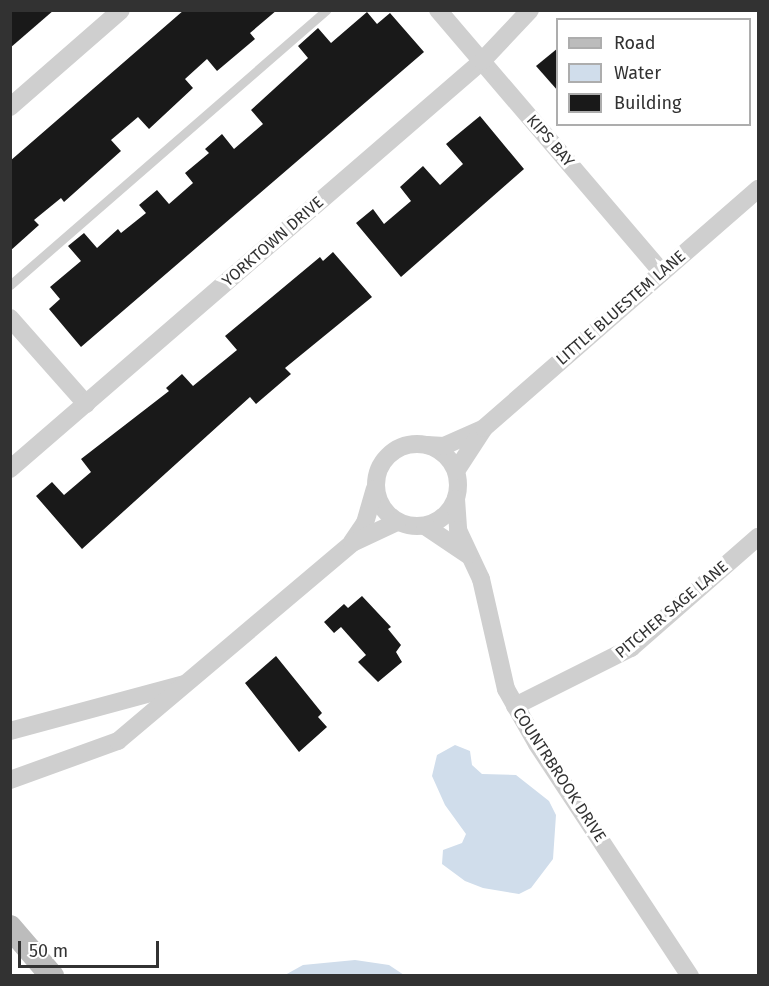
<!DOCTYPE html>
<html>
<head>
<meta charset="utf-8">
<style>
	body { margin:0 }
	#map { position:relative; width:769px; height:986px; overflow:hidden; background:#fff; font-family:"Fira Sans",sans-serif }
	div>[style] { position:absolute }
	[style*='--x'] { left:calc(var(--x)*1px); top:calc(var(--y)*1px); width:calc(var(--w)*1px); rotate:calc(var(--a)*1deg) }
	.water>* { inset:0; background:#d0ddeb }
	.building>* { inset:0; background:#191919 }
	.lane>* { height:9px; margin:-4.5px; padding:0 4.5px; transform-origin:4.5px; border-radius:4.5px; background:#cfcfcf }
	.street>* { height:18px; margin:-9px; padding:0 9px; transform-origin:9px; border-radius:9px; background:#cfcfcf }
	.street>.ring { margin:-9px; padding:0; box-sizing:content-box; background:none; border:18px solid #cfcfcf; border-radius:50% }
	.secondary>* { height:24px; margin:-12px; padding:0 12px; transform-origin:12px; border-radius:12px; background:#bcbcbc }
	span { translate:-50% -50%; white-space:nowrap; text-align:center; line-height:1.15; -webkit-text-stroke:6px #fff; paint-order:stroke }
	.street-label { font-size:16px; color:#323232 }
	.frame { position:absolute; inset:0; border:12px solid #323232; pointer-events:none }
	.legend { position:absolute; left:556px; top:18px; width:195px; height:108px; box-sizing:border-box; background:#fff; border:2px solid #adadad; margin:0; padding:8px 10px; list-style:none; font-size:18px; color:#323232 }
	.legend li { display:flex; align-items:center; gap:12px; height:30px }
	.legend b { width:30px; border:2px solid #adadad }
	.scale { position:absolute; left:18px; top:941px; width:141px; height:27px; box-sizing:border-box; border:3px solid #323232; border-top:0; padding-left:8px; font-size:18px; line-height:21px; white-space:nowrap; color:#323232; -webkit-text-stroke:4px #fff; paint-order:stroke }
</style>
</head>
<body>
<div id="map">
	<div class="water">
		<div style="clip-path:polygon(455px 745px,470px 751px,472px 765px,482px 774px,516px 775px,549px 801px,556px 815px,553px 859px,531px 888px,519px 894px,483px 888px,465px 881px,442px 864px,443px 850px,462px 843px,466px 834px,445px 805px,432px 776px,437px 755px)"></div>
		<div style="clip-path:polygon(355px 960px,389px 965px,404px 975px,285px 975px,303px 965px)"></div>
	</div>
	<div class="building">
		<div style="clip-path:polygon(10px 10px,54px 10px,10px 48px)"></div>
		<div style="clip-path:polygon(184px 10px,277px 10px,250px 33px,255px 39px,217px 71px,207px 59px,185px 79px,193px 88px,149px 129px,138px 117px,111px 140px,121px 151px,64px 202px,61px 198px,34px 220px,39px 225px,10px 251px,10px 161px)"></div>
		<div style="clip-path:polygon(367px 12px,377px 24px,390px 13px,424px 52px,81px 347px,49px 309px,60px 299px,50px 287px,81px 261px,68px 246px,84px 233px,97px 248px,118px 229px,121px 233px,146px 213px,139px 205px,157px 190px,169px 204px,193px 183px,185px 173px,209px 153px,205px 149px,222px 134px,234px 149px,263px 124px,251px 110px,308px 58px,298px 46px,318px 28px,331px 43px)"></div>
		<div style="clip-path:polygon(558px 48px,558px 91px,536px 66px)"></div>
		<div style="clip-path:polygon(480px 116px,524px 169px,401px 277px,356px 223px,373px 209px,384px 224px,411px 201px,400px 187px,423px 166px,440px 185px,463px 164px,446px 144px)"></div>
		<div style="clip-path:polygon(333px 252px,372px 297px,285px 368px,291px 374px,256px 404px,250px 397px,82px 549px,36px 496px,52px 482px,64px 495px,91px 472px,81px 459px,169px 391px,166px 388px,182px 374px,193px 386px,237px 350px,225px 336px,320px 257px,323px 261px)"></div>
		<div style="clip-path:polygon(362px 596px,391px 627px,388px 629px,401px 645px,396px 652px,402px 662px,378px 682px,358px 662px,366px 655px,341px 627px,334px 633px,324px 622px,344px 604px,348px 608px)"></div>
		<div style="clip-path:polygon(276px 656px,322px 713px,318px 717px,327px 727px,299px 752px,245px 683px)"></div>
	</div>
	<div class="lane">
		<div style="--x:10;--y:285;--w:419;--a:-41"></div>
	</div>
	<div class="street">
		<div style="--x:438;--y:10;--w:345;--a:49.5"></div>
		<div style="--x:10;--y:107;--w:147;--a:-41.1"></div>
		<div style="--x:10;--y:318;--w:115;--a:48.5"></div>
		<div class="ring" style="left:376px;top:444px;width:64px;height:64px"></div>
		<div style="--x:427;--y:445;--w:17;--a:3"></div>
		<div style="--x:444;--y:446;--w:39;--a:-24"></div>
		<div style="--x:10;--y:469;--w:624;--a:-40.84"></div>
		<div style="--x:482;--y:61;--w:70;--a:-46.7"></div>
		<div style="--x:456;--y:471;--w:51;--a:-56.9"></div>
		<div style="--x:484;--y:428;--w:364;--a:-41.1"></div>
		<div style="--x:456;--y:499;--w:31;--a:86"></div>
		<div style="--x:458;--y:530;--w:54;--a:64.9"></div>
		<div style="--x:481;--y:579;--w:113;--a:77.2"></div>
		<div style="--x:506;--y:689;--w:63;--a:60.6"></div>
		<div style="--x:537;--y:744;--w:278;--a:56.6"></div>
		<div style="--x:425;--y:526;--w:52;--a:34"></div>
		<div style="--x:352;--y:542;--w:23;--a:-56"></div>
		<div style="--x:365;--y:523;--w:35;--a:-74"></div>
		<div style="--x:515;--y:706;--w:130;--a:-26.6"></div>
		<div style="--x:631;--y:648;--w:169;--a:-41.2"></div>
		<div style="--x:10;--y:731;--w:180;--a:-15.1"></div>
		<div style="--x:10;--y:780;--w:115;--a:-19.9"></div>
		<div style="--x:118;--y:741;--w:307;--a:-40.2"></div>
		<div style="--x:352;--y:543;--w:50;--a:-25"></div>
	</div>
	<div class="secondary">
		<div style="--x:10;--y:927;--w:65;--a:49.4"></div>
	</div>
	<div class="street-label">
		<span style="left:550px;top:141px;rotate:49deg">KIPS BAY</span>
		<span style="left:273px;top:242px;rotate:-41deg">YORKTOWN DRIVE</span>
		<span style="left:621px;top:308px;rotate:-41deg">LITTLE BLUESTEM LANE</span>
		<span style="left:672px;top:610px;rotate:-40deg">PITCHER SAGE LANE</span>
		<span style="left:559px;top:775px;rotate:57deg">COUNTRBROOK DRIVE</span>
	</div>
	<div class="frame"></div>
	<ul class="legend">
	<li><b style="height:8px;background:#bcbcbc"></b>Road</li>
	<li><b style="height:16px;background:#d0ddeb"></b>Water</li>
	<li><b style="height:16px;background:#191919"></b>Building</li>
	</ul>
	<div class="scale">50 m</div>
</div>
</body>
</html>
